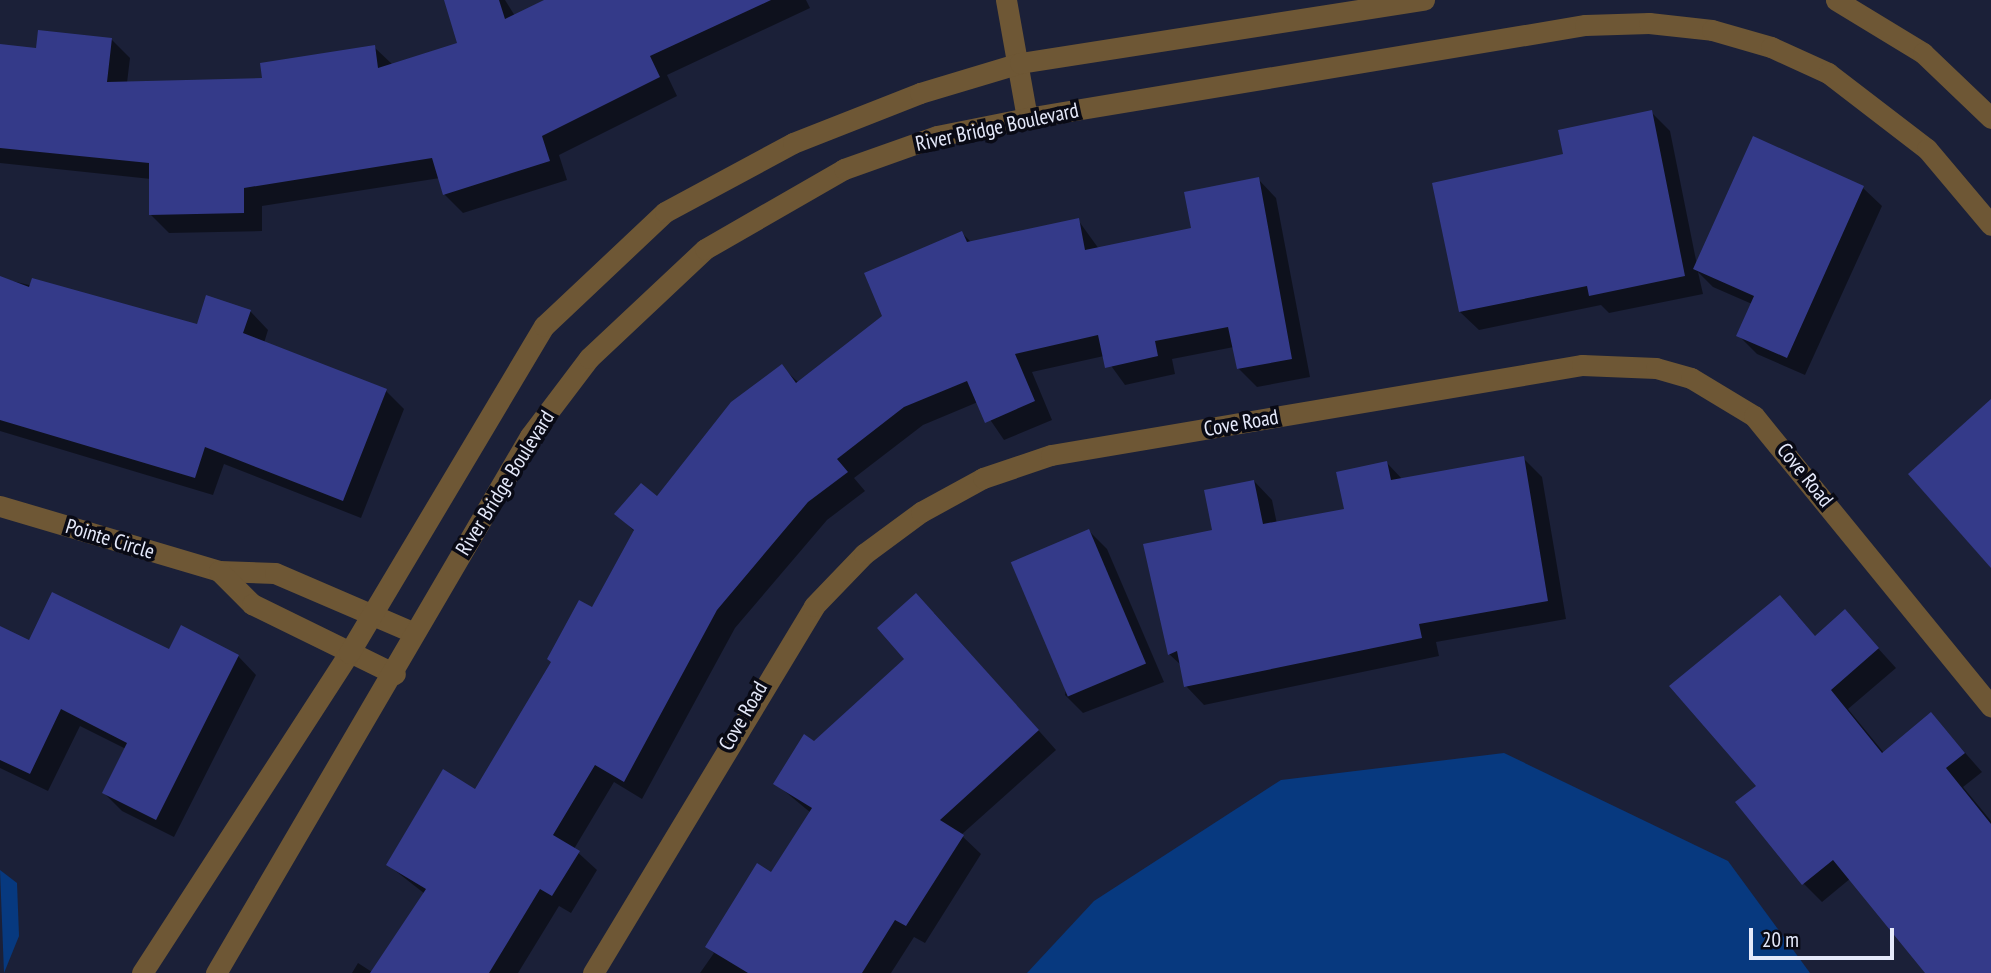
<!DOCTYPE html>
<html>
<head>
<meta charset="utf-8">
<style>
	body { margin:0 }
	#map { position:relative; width:1991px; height:973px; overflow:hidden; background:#1b2038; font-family:"PT Sans Narrow",sans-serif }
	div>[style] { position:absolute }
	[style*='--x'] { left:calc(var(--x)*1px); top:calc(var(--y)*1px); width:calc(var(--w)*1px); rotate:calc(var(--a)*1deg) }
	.water>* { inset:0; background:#07397f }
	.shadow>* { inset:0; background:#0007 }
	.building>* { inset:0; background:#343a89; transform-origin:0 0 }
	.minor>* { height:21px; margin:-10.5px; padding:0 10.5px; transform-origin:10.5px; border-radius:10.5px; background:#6e5735 }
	span { translate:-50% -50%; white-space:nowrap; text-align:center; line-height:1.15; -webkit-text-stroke:7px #090a15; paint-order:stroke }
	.street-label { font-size:21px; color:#e5e9fa }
	.scale { position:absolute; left:1749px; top:928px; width:145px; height:32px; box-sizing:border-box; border:4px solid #e5e9fa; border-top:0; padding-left:9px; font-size:21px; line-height:24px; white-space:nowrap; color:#e5e9fa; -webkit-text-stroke:5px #090a15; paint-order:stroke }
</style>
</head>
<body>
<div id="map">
	<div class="water">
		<div style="clip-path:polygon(1504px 753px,1728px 861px,1810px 973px,1027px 973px,1094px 901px,1281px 780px)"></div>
		<div style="clip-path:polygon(0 870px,17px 883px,19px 936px,4px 973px)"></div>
	</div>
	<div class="shadow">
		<div style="clip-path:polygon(460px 0,505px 0,515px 16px,548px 0,806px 0,810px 8px,667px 75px,677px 96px,559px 155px,567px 180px,463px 213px,445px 195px,440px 178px,262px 206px,262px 231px,169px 233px,151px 215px,151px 179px,0 163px,0 46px,37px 50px,111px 39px,130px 58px,127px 83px,264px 80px,374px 47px,393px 65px,460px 44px)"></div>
		<div style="clip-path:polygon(1651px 112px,1670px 131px,1697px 265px,1754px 139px,1863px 188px,1882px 206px,1805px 375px,1757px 354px,1738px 335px,1752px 304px,1713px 287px,1698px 272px,1703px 294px,1609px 313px,1601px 305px,1479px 330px,1460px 312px,1565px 156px)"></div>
		<div style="clip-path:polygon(1258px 179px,1276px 198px,1310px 377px,1257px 387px,1238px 368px,1234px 347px,1172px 359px,1175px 374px,1125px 385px,1104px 356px,1032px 372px,1052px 420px,1004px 440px,978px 402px,923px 425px,854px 478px,865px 491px,827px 520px,735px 628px,642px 799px,614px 782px,574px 849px,597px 870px,571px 913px,559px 906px,518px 973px,352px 973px,358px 963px,372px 972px,425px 894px,388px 865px,476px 791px,593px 609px,635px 532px,617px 514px,657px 499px,781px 366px,799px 383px,884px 317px,962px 233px,972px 243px,1078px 220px,1099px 249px,1193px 229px)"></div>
		<div style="clip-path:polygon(0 278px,198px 326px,250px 311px,268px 330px,264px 343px,386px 391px,404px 409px,361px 518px,224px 464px,213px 495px,0 431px)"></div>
		<div style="clip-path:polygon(1523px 458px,1542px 477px,1566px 619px,1436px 642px,1439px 656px,1204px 705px,1186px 686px,1182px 666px,1169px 654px,1214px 532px,1254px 481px,1272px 500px,1277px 524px,1346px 511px,1387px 463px,1403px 480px)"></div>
		<div style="clip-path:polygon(1089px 531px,1107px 549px,1164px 682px,1083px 713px,1065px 695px)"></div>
		<div style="clip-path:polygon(1845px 612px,1896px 668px,1848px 709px,1884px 753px,1931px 714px,1982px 772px,1963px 787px,1991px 821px,1991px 973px,1927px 973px,1851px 878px,1822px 902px,1804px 884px,1758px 786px,1798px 616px,1816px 638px)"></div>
		<div style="clip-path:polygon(934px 613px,1056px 750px,961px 835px,981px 854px,925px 943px,914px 937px,891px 973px,700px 973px,714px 953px,707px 947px,772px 875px,811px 813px,776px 784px,907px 659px)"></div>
		<div style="clip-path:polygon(0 628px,30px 642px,238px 656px,256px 675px,174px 837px,122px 811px,104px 793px,126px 749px,80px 726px,48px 791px,0 768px)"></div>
	</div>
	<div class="building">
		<div style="clip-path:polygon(444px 0,499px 0,505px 19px,544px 0,771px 0,650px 56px,660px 77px,542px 136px,550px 161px,443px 195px,432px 158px,244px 188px,244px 213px,149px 215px,149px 163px,0 148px,0 44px,36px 48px,38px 30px,112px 38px,107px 82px,262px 78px,260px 63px,375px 45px,378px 68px,457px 43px)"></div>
		<div style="clip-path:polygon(1652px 110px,1685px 276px,1589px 296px,1587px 286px,1459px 312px,1432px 183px,1563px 154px,1558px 130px)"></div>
		<div style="clip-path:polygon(1753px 136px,1864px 186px,1787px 358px,1736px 336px,1754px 296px,1693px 269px)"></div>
		<div style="clip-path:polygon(1259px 177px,1292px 359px,1237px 369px,1228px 327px,1155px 341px,1158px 356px,1105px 368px,1098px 335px,1015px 354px,1035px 401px,985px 423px,967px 381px,904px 407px,837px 459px,848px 472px,808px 502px,717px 610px,624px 782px,595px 765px,553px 835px,580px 851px,552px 896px,540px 889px,489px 973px,370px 973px,426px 889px,386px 865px,443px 769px,475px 789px,551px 662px,547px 659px,579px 600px,592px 607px,634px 530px,614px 514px,641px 483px,657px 496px,731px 402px,782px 364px,796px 383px,882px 316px,864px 273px,962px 231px,967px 242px,1079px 218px,1085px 250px,1191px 228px,1184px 192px)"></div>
		<div style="clip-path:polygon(0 276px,29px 287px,32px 278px,197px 324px,206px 295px,251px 310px,243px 333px,387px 389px,343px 501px,205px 447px,195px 478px,0 420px)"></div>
		<div style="clip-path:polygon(1991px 399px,1991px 568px,1908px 474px)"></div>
		<div style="clip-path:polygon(1524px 456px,1548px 601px,1419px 624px,1422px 638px,1184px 687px,1177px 651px,1168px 655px,1143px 544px,1212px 530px,1204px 490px,1254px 480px,1263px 524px,1344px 509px,1336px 472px,1387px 461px,1391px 480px)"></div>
		<div style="left:1089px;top:529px;width:146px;height:85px;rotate:67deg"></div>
		<div style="clip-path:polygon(52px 592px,169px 649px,181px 625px,239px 655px,156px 820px,102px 793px,127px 743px,61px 709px,30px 774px,0 760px,0 626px,29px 640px)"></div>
		<div style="clip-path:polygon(916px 593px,1039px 730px,940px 820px,964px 835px,906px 926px,895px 920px,862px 973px,748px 973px,705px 947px,757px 863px,771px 872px,812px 808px,773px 784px,804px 734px,814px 741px,904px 659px,877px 628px)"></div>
		<div style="clip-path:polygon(1780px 595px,1815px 636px,1845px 609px,1879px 648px,1831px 690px,1882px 753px,1931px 712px,1965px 753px,1946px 768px,1991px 824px,1991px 973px,1925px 973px,1833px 860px,1802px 885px,1735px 802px,1756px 786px,1669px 686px)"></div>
	</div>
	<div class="minor">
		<div style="--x:1006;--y:0;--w:120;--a:79.9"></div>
		<div style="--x:1836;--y:0;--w:102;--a:31.3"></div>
		<div style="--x:1923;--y:53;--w:94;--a:43.7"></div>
		<div style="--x:0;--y:506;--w:228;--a:16.5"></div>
		<div style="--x:219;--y:571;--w:56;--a:2"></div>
		<div style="--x:275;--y:573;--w:151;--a:23.3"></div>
		<div style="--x:219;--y:571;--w:47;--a:45"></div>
		<div style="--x:252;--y:604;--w:159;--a:26.1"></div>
		<div style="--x:142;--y:973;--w:381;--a:-57.1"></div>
		<div style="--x:349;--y:653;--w:381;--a:-59.2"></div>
		<div style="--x:544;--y:326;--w:166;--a:-43.3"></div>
		<div style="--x:665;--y:212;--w:145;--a:-28.3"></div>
		<div style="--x:793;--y:143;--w:136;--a:-21.5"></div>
		<div style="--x:920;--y:93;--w:104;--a:-16.7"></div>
		<div style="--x:1020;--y:63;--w:409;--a:-8.9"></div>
		<div style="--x:216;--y:973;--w:622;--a:-59.68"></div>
		<div style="--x:530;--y:436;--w:98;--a:-52.9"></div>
		<div style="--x:589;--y:358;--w:159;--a:-43.2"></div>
		<div style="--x:705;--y:249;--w:160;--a:-29.9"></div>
		<div style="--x:844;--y:169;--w:99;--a:-19.5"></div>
		<div style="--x:937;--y:136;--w:92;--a:-11.3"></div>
		<div style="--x:1027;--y:118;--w:566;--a:-9.46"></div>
		<div style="--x:1585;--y:25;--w:64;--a:-1.8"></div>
		<div style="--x:1649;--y:23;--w:63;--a:6.3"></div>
		<div style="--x:1712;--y:30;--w:61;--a:16.1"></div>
		<div style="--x:1771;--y:47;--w:63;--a:24.5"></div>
		<div style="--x:1828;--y:73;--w:125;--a:37.5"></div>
		<div style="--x:1927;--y:149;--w:99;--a:49.9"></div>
		<div style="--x:593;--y:973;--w:428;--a:-58.9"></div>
		<div style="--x:814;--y:606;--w:72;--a:-46.1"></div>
		<div style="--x:864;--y:554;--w:71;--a:-36.4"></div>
		<div style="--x:921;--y:512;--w:71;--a:-28.7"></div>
		<div style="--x:983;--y:478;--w:72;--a:-18.7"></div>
		<div style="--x:1051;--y:455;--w:539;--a:-9.62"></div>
		<div style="--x:1582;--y:365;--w:74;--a:2.3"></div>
		<div style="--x:1656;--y:368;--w:36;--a:16"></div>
		<div style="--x:1691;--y:378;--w:74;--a:31.1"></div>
		<div style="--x:1754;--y:416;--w:375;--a:50.8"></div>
	</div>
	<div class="street-label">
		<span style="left:997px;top:127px;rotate:-12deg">River Bridge Boulevard</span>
		<span style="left:1241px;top:423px;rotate:-10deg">Cove Road</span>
		<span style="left:1805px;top:475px;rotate:51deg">Cove Road</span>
		<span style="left:505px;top:483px;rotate:-58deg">River Bridge Boulevard</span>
		<span style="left:110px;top:539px;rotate:17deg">Pointe Circle</span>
		<span style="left:743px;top:716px;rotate:-60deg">Cove Road</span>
	</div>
	<div class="scale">20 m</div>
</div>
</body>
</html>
